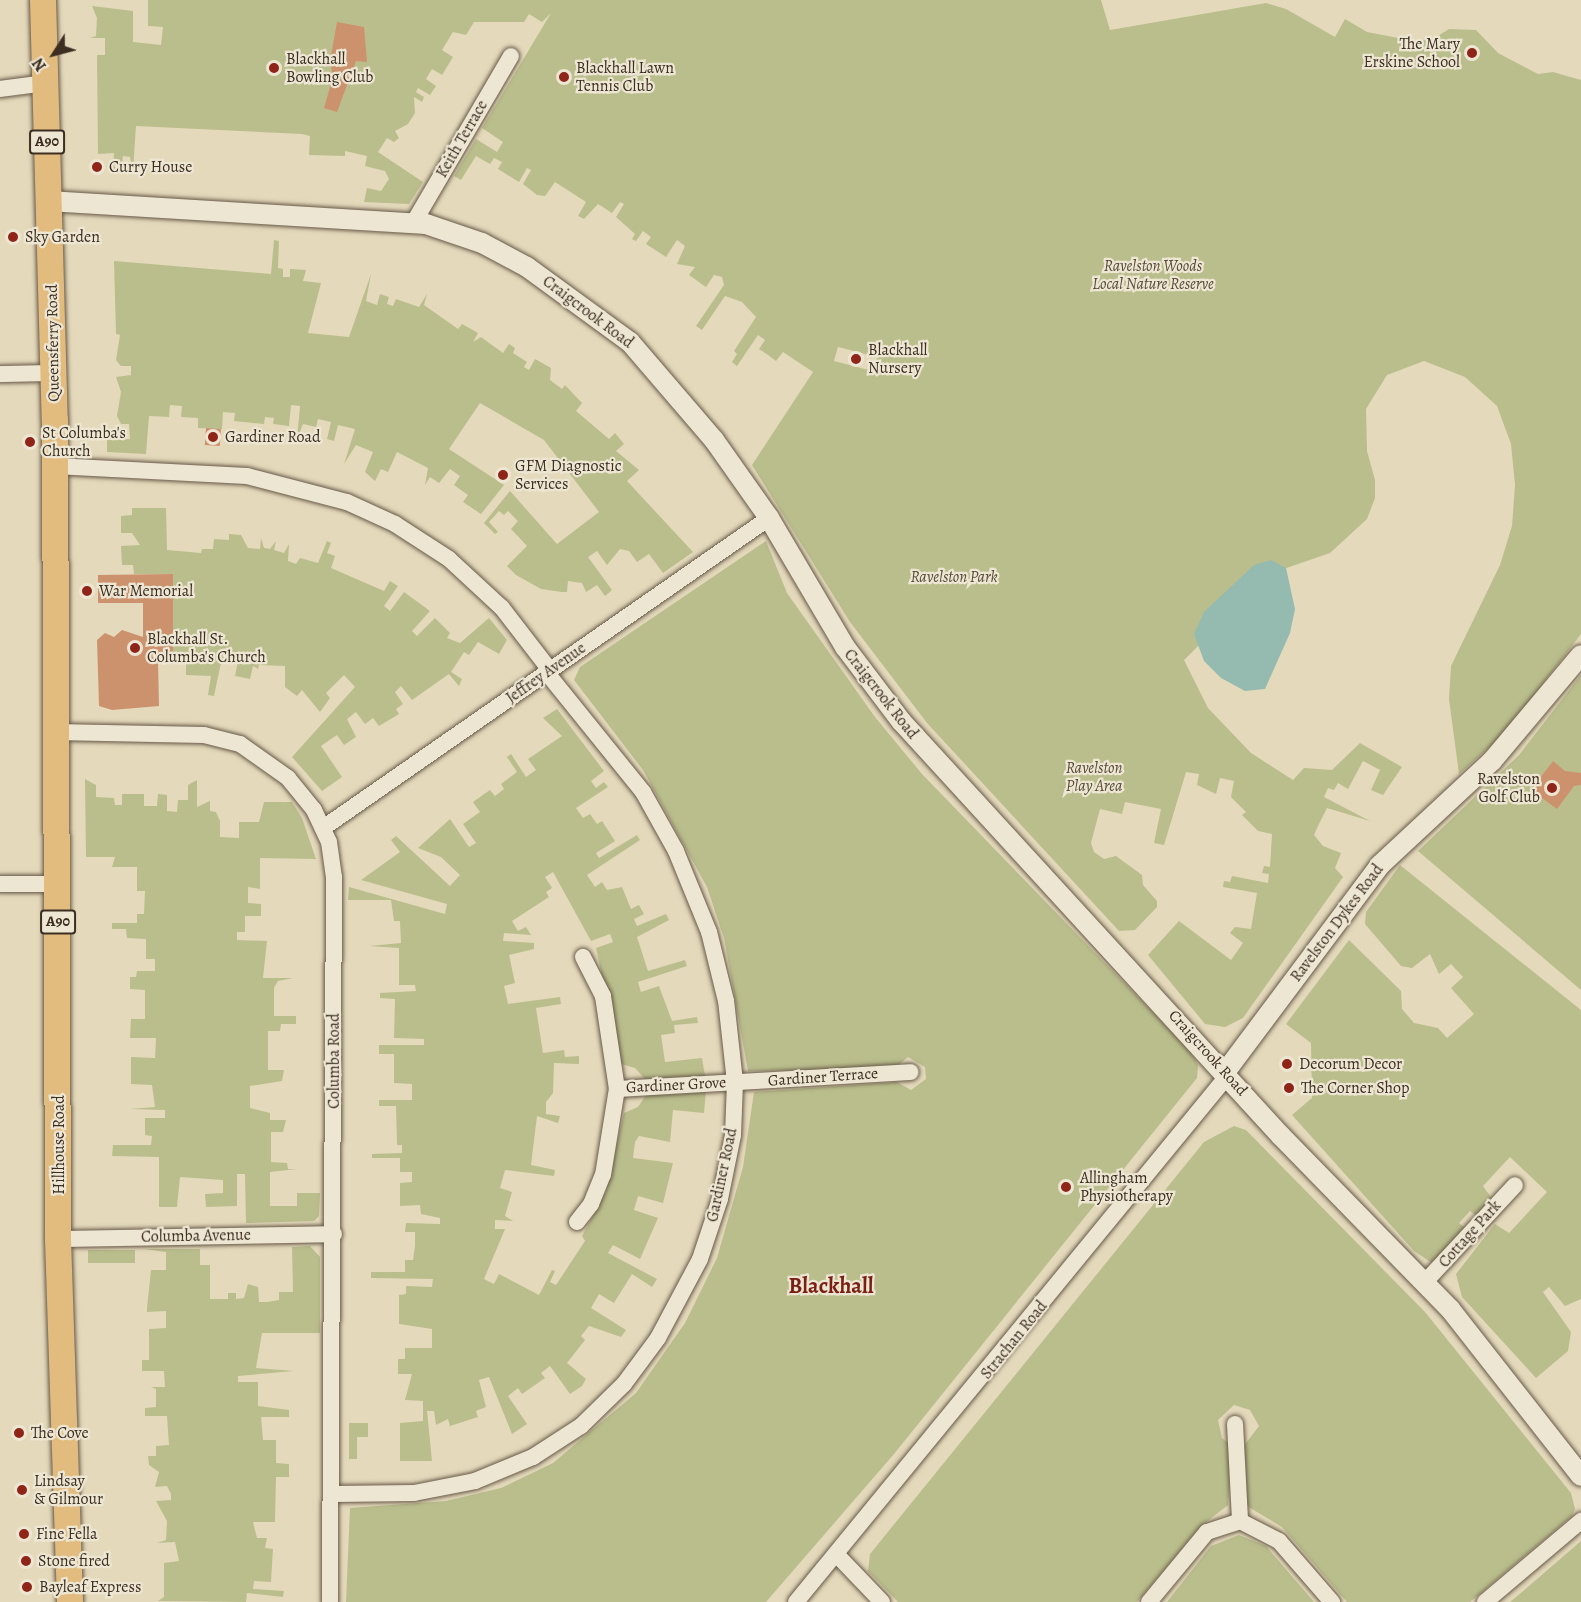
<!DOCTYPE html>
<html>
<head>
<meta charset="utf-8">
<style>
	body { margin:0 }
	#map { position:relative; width:1581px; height:1602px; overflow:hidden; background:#e4d9bb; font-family:Alegreya,serif }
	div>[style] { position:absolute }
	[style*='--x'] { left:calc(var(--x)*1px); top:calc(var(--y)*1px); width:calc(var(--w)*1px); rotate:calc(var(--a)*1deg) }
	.green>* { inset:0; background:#babe8c; transform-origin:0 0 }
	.water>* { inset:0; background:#95bab0 }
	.building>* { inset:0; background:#cc926e; transform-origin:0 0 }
	.roads { filter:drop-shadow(0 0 2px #675948) drop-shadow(0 0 2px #675948) }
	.minor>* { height:16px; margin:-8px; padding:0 8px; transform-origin:8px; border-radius:8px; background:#ede6d3 }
	.tertiary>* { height:20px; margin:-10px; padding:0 10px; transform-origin:10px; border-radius:10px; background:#ede6d3 }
	.primary>* { height:26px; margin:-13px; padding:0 13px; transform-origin:13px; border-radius:13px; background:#e2bc7e }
	.dots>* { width:16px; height:16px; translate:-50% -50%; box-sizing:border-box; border:3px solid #ede6d3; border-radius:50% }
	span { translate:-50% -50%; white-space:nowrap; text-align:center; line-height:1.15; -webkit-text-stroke:4.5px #ede6d3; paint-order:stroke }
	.shield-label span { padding:2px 4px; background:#ede6d3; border:2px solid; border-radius:4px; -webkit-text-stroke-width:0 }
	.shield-label { font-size:15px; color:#3d2e22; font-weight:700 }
	.poi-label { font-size:16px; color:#3d2e22 }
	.right { translate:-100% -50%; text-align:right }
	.left { translate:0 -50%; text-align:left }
	.street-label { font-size:16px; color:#3d2e22 }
	.park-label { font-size:16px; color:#564b37; font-style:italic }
	.district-label { font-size:22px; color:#7a1f14; font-weight:700 }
	.north { position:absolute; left:24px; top:24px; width:60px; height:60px; -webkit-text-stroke:4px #ede6d3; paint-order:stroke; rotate:234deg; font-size:16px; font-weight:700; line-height:24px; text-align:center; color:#3d2e22 }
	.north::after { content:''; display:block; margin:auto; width:21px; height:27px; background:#3d2e22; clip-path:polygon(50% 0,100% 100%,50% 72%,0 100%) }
</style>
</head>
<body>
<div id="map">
	<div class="green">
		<div style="clip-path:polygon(evenodd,148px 0,1101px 0,1110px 30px,1266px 3px,1286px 9px,1335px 37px,1345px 19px,1367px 32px,1414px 41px,1433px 39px,1449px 29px,1476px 30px,1498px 53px,1538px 74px,1553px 72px,1581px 80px,1581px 634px,1504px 734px,1459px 774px,1449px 699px,1451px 666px,1500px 565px,1512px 526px,1515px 485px,1511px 444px,1497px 406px,1465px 377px,1424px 361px,1387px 375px,1366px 409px,1367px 451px,1375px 480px,1375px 498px,1367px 519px,1330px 553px,1272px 573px,1184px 660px,1208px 708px,1251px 753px,1293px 780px,1304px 768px,1332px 770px,1360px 743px,1402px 767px,1383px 795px,1371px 790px,1380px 770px,1363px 761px,1348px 789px,1338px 783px,1334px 790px,1328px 788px,1324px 797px,1370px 821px,1327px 808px,1318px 826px,1314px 835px,1323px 846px,1341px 853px,1335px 868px,1343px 877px,1243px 1018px,1225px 1027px,1205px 1024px,1148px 955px,1179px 921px,1231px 960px,1243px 943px,1230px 933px,1235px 927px,1251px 929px,1257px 893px,1223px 887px,1224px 881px,1230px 882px,1232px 876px,1268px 883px,1269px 874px,1262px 873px,1264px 866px,1270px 867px,1272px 834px,1258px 831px,1242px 815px,1246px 812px,1231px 797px,1234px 781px,1220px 778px,1216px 794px,1197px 785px,1199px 774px,1186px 772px,1164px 845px,1154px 843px,1161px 809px,1125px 802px,1122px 814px,1100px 809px,1091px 843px,1094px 852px,1104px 859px,1116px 856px,1142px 875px,1143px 885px,1157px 901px,1157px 907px,1135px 930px,1119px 931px,927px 723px,850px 622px,752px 465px,813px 372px,783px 352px,776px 361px,768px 355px,759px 349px,765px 340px,758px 335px,737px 366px,732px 362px,737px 354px,734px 351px,756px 317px,742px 302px,725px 296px,702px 330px,696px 326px,724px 285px,722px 277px,714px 275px,706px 287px,689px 275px,695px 267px,677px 264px,685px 246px,677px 240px,666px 257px,646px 244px,651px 237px,643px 231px,636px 241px,632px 239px,635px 234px,616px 217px,624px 204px,620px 202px,612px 213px,598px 204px,584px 219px,578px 216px,586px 202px,555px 182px,545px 196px,537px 195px,523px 184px,531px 170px,527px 168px,519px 182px,498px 169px,502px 162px,494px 158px,490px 164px,476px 156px,461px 180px,454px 176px,476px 139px,497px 152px,503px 142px,482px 128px,551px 13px,542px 22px,529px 14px,524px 22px,474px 22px,466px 35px,453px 32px,442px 50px,453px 57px,442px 75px,432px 69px,426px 79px,436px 86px,430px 95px,418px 88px,416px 92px,424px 97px,422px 102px,414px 97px,415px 113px,408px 124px,395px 131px,399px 138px,394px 142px,387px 138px,378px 152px,423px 182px,409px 204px,364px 202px,367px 188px,381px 191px,389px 179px,385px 171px,365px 166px,367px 156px,345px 151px,345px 156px,309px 155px,310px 136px,302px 134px,136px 126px,133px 171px,130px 157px,123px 156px,121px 170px,113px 170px,114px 153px,98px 154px,97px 55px,105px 55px,105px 38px,90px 38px,96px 36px,97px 18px,92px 6px,133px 11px,133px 42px,161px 45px,163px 27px,148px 26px,148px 0,838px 347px,877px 357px,876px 364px,886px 367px,884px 374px,834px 361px,838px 347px)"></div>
		<div style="clip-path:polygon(274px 240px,279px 241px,278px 268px,283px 269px,283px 277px,290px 277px,290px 269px,306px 270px,303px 281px,321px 283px,308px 333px,349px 337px,371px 274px,366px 301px,377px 305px,380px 294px,389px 297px,387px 304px,393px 306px,396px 299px,419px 307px,427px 294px,424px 305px,458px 329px,462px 324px,478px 333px,473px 342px,481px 337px,503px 353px,509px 344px,515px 348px,513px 353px,527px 362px,524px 367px,529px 370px,535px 359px,551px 368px,550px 380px,562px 389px,565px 385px,582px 403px,576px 411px,609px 439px,615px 433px,624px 444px,616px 451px,639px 470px,627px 481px,693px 552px,663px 573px,649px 554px,637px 562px,629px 551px,620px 549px,607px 565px,597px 551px,588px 557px,612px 590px,605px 596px,597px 585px,586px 592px,582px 583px,568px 581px,567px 592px,562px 592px,541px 589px,516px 575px,507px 566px,527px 546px,511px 529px,518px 521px,508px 511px,504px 515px,499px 511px,489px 522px,498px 532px,495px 534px,484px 523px,510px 491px,557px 544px,599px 512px,544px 440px,480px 403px,449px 449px,504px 485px,481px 514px,463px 502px,468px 495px,454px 485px,460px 476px,450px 469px,439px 483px,430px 477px,425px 485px,428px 468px,397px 452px,388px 472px,381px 469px,375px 481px,365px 472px,373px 452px,356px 445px,344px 464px,355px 429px,338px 425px,334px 441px,327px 439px,331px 422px,318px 419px,316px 427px,303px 424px,297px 439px,300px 406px,291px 405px,289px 426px,273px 424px,274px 418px,265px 417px,264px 424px,234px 421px,235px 413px,223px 412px,222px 429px,198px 428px,198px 418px,181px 417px,182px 406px,170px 405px,169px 417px,149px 416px,146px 454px,107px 452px,107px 440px,130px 439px,129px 424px,121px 424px,117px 416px,121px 392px,116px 377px,131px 375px,131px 366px,121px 366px,116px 360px,120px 335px,116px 334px,114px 261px,271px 274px)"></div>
		<div style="clip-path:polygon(132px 508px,166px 508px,167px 550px,201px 553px,202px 549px,213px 549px,214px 539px,229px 540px,229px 534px,241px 535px,248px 548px,260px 549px,261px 538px,264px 548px,270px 549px,276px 541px,274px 550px,284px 553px,289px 544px,288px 561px,296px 564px,300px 558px,318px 563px,327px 541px,331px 543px,327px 553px,335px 556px,331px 568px,384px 591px,390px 581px,398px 586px,384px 606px,390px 611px,404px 592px,430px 611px,412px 631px,417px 636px,435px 618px,450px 633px,447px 638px,460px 643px,489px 618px,507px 640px,499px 654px,478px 642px,469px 655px,464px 652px,451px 672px,462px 679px,459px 686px,449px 674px,412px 700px,401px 686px,395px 692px,403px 704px,396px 709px,399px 714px,379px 726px,373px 718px,365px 724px,356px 712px,347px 719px,356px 737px,344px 745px,337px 735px,321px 746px,342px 777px,322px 791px,292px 757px,355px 687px,344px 675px,326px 693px,330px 698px,320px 712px,302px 690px,297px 696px,285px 687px,285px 666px,259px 665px,258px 669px,253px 666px,250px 679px,235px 676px,238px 661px,222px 658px,214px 696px,208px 695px,211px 676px,186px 675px,186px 658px,173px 657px,173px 574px,134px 574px,133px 565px,122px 565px,121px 546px,140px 545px,132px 533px,121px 533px,121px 516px,132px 515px)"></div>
		<div style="clip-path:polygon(766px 541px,787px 593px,875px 717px,922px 774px,1191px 1052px,1198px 1065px,1197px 1078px,894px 1454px,766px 1602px,346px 1602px,350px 1508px,446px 1501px,501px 1488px,553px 1463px,636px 1393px,685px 1323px,717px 1258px,743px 1167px,754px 1092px,897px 1082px,911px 1090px,926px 1079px,925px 1067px,908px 1057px,895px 1068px,748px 1071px,724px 938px,707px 887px,643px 770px,574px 680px,580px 667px)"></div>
		<div style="clip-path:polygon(1581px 675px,1581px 990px,1418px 851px,1519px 755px)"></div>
		<div style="clip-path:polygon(557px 709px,604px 771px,591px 781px,596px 788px,604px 782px,608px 787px,576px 808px,583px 818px,590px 814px,597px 824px,602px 821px,615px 841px,596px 853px,599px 858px,637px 835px,640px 840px,587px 875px,595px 887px,602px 882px,607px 890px,622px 887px,631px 909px,639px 905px,644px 914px,634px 919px,637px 926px,666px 914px,669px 920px,637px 937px,648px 971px,685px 960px,687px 966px,638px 982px,641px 992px,659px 986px,672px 1021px,697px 1017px,698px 1023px,674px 1025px,675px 1033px,661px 1035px,665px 1062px,702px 1058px,705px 1076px,645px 1079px,635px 1068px,621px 1064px,596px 948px,613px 942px,610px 934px,591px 941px,553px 872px,545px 877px,552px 888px,546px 892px,549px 897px,512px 921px,518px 931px,526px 927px,531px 935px,504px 933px,503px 941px,534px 943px,534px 949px,509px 955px,515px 983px,504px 986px,508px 1004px,560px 997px,561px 1004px,536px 1008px,543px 1053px,564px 1050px,565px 1057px,579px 1056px,579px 1064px,554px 1063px,553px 1093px,546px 1102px,546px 1114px,560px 1116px,558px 1123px,537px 1116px,531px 1165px,555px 1170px,554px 1176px,505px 1170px,500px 1188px,512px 1192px,505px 1216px,513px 1221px,495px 1220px,495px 1229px,505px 1229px,484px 1279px,494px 1284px,499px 1274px,539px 1295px,552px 1270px,555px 1271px,550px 1282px,556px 1285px,585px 1241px,582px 1236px,606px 1192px,624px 1113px,638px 1107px,646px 1095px,706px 1091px,704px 1113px,673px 1110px,670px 1142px,639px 1136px,635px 1142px,633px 1158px,673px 1163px,663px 1203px,638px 1196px,634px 1210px,658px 1218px,640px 1259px,613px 1245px,608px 1253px,657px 1279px,652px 1287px,632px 1274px,614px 1303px,599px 1294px,591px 1308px,626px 1330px,621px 1337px,589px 1326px,581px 1336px,585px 1340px,567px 1363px,586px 1379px,582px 1386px,570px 1394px,550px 1366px,541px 1373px,545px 1378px,522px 1394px,518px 1388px,508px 1396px,527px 1424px,512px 1434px,489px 1377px,479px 1380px,486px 1407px,476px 1411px,478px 1417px,450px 1426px,448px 1419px,436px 1425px,434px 1411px,427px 1411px,432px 1461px,400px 1461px,400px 1423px,423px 1421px,423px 1401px,405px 1400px,412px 1374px,398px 1374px,398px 1359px,405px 1359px,405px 1348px,432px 1348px,432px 1329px,399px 1324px,399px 1295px,406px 1294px,406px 1286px,432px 1287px,433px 1279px,371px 1278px,371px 1272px,405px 1272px,405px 1260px,413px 1260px,415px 1246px,415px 1232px,405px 1232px,406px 1223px,440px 1224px,440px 1218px,421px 1214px,420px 1205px,400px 1206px,400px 1183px,412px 1182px,412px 1172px,400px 1172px,400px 1158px,372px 1158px,372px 1154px,402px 1153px,402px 1145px,397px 1145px,396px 1106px,379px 1106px,379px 1100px,412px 1100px,412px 1084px,394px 1083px,394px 1054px,379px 1054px,379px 1045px,424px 1045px,424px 1039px,394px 1038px,395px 999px,380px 998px,380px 993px,416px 991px,415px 985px,399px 985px,399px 948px,369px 946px,401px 943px,400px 921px,394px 921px,391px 900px,348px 900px,349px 887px,445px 914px,447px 904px,361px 880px,400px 852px,391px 840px,396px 836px,450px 886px,460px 875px,441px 857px,418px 848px,450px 819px,469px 847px,476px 843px,463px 824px,480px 812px,473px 802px,490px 790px,495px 796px,504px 789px,501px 784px,517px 772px,507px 757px,511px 754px,526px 777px,536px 770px,528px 759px,562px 736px,543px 718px)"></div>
		<div style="clip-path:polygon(85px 779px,96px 785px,96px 797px,114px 798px,115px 805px,122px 805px,122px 794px,144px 794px,144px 806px,157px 806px,158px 794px,167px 795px,167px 811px,177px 812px,178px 800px,188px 800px,188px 785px,197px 780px,197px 807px,210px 801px,210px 811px,216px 812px,220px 821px,220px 837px,239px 838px,239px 822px,259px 822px,264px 802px,292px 802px,302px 818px,316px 859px,260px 858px,260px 889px,248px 887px,248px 903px,261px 904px,261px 916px,245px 916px,245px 932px,237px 932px,237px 940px,267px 941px,263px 978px,293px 978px,278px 981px,274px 988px,274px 1016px,296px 1016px,296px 1024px,281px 1024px,280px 1031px,268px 1031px,268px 1070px,284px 1070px,282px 1081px,250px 1086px,250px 1108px,270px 1113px,270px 1120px,286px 1120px,283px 1132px,271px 1132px,271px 1162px,287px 1163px,288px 1169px,297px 1169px,270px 1172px,270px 1206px,297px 1206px,297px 1193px,320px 1193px,319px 1216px,314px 1221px,246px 1223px,245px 1174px,237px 1174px,237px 1206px,206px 1207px,205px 1194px,223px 1193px,223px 1180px,180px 1177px,177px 1207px,159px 1207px,159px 1157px,112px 1156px,113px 1145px,151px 1145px,152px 1136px,145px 1135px,145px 1118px,165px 1118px,165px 1110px,130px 1109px,155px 1107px,152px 1085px,131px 1084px,131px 1057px,155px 1058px,156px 1038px,130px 1038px,131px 1019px,145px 1019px,145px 990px,130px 989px,130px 977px,136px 977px,137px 971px,155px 971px,155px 959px,146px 959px,146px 939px,127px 938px,126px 929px,112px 929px,112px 923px,137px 923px,137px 914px,144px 914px,145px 891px,137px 891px,137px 867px,112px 867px,115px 857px,86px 857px)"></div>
		<div style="clip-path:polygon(1400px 865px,1581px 1010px,1581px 1299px,1565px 1306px,1549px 1287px,1543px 1292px,1571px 1332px,1568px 1351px,1536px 1378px,1462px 1297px,1456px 1274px,1495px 1224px,1509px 1233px,1547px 1192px,1510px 1157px,1483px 1186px,1493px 1200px,1480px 1219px,1470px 1211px,1459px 1223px,1470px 1232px,1432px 1263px,1414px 1251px,1292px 1115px,1312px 1098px,1311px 1043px,1286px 1024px,1349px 940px,1401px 991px,1402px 1009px,1414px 1023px,1438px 1028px,1447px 1038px,1474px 1014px,1451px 988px,1463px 977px,1451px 964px,1439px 974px,1430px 954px,1412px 968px,1401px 966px,1365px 924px,1366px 912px)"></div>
		<div style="clip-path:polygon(1234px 1126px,1246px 1130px,1425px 1312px,1571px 1493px,1575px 1509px,1572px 1516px,1470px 1602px,1347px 1602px,1282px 1527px,1247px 1506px,1243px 1447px,1259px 1426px,1250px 1410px,1234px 1405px,1218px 1420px,1222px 1438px,1232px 1446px,1228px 1505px,1200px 1527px,1137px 1602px,898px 1602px,868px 1571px,870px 1554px,1204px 1142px)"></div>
		<div style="clip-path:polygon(310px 1246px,320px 1257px,320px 1333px,262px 1333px,256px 1368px,294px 1371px,238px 1376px,238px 1382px,258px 1382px,258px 1406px,289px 1410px,289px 1417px,261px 1417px,263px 1440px,276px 1440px,276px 1463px,289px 1464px,289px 1477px,276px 1477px,275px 1522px,253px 1522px,257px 1538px,267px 1538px,265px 1548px,273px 1549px,271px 1582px,254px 1581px,253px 1589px,284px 1591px,283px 1597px,247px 1593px,246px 1602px,158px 1601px,164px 1597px,164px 1563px,179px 1561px,175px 1542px,157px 1543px,166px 1540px,167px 1521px,156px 1501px,171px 1500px,171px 1494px,167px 1486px,155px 1487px,159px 1472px,149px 1465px,148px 1456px,156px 1456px,156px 1446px,169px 1445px,167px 1416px,145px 1416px,145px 1408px,156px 1407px,156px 1389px,151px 1387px,165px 1387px,164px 1371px,142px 1371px,142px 1360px,149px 1360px,149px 1329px,166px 1328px,166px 1311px,147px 1312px,147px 1308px,151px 1270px,166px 1270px,166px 1252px,144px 1249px,200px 1249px,200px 1265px,210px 1265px,210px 1299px,228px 1299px,228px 1293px,236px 1293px,236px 1299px,244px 1298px,248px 1284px,258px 1287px,259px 1302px,267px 1302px,279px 1300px,279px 1292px,293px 1292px,292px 1247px)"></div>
		<div style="left:88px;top:1250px;width:47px;height:13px"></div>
		<div style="clip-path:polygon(349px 1423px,368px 1423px,368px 1437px,357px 1437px,357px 1459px,349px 1459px)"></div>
		<div style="clip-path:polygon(1239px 1535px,1266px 1546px,1314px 1602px,1167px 1602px,1211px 1546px)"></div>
		<div style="clip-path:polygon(1581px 1541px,1581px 1602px,1510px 1602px,1522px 1592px)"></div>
	</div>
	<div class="water">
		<div style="clip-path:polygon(1271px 560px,1286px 568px,1295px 609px,1290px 633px,1265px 689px,1245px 691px,1221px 678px,1204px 661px,1194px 634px,1204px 612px,1254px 565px)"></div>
	</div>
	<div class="building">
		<div style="clip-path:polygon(337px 22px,364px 27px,367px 62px,356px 61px,337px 112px,324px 108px,333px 77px,330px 61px)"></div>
		<div style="left:206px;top:428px;width:15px;height:17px;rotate:4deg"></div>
		<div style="clip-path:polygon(173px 574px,173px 661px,158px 661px,159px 706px,112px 710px,99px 706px,97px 640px,105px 633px,114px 637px,122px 630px,143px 637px,143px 603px,98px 603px,98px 575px)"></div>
		<div style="clip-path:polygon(1553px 761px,1565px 771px,1581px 773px,1581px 785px,1574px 786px,1557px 809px,1531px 790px)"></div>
	</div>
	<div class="roads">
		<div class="minor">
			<div style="--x:0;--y:89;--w:46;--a:-7.4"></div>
			<div style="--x:414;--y:222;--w:192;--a:-59.7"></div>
			<div style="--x:0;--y:374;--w:54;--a:-1.1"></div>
			<div style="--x:55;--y:466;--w:192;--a:3"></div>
			<div style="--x:247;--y:476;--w:103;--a:14.6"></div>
			<div style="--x:347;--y:502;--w:53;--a:24.6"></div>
			<div style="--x:395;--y:524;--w:64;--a:32.9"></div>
			<div style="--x:449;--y:559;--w:72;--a:42.8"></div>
			<div style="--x:502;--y:608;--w:78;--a:52.3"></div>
			<div style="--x:55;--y:732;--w:149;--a:1.2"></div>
			<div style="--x:204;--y:735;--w:37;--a:14"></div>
			<div style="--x:240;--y:744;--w:59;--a:35.3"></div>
			<div style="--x:288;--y:778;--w:41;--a:50.9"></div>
			<div style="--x:314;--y:810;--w:35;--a:65"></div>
			<div style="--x:329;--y:842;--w:35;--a:82"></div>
			<div style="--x:334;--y:877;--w:725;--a:90.32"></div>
			<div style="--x:323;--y:828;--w:543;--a:-34.8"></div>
			<div style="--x:0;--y:884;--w:57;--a:0"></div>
			<div style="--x:617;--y:1089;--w:294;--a:-3.3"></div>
			<div style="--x:577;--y:1222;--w:23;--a:-52"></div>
			<div style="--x:591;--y:1204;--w:31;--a:-68"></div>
			<div style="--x:603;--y:1175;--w:87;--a:-80.8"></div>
			<div style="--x:617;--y:1089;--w:94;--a:-98.6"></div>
			<div style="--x:603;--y:996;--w:44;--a:-117.1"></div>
			<div style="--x:58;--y:1239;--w:276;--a:-1"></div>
			<div style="--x:1425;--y:1282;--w:132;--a:-47.1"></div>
			<div style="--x:1235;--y:1424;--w:97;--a:87"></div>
			<div style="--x:334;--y:1494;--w:80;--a:-0.7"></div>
			<div style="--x:414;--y:1493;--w:62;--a:-11.1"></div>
			<div style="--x:475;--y:1481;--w:63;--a:-22.5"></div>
			<div style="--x:533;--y:1457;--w:57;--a:-32.9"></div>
			<div style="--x:581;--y:1426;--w:60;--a:-44.3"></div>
			<div style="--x:624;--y:1384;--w:57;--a:-53.5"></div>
			<div style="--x:658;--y:1338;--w:89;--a:-62"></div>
			<div style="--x:700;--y:1259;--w:63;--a:-71.6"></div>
			<div style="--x:720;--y:1199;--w:65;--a:-78.5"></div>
			<div style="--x:733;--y:1135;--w:53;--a:-87.8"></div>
			<div style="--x:735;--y:1082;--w:81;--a:-96.3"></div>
			<div style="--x:726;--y:1001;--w:71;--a:-103.8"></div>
			<div style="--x:709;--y:932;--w:87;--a:-112.2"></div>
			<div style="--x:676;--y:851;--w:68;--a:-119.2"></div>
			<div style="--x:643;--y:792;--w:153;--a:-128.9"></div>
			<div style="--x:837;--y:1555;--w:65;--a:46.2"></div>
			<div style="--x:796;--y:1602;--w:683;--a:-50.65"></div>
			<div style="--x:1149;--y:1602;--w:91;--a:-50.4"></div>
			<div style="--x:1207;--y:1532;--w:35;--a:-18"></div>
			<div style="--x:1240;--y:1521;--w:44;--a:27.1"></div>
			<div style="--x:1279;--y:1541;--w:81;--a:49"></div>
			<div style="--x:1485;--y:1602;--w:126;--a:-40.2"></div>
		</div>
		<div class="tertiary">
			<div style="--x:48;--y:201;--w:379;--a:3.5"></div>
			<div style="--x:426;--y:224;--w:59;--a:18.7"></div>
			<div style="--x:482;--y:243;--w:51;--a:28.1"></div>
			<div style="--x:527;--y:267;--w:127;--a:36.1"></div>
			<div style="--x:630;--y:342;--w:129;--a:49.4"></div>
			<div style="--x:714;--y:440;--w:95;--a:54.8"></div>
			<div style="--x:769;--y:518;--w:150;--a:59.5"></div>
			<div style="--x:845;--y:647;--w:93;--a:52.9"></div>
			<div style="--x:901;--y:721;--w:563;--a:47.52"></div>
			<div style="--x:1281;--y:1136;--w:242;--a:45.7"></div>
			<div style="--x:1450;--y:1309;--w:212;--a:51.9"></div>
			<div style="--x:1226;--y:1071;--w:257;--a:-53.2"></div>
			<div style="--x:1380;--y:865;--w:153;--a:-42.9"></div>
			<div style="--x:1492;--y:761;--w:138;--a:-50"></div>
		</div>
		<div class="primary">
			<div style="--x:43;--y:0;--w:420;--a:88.4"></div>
			<div style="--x:55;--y:420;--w:819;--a:89.79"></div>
			<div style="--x:58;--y:1239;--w:363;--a:88.1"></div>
		</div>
	</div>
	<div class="dots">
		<div style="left:1472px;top:53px;background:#8f2418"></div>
		<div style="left:274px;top:68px;background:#8f2418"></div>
		<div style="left:564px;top:77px;background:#8f2418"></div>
		<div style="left:97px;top:167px;background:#8f2418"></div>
		<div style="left:13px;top:237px;background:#8f2418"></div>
		<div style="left:856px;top:359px;background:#8f2418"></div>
		<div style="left:213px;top:437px;background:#8f2418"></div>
		<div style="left:30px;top:442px;background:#8f2418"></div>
		<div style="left:503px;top:475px;background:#8f2418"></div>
		<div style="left:87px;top:591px;background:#8f2418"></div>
		<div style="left:135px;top:648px;background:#8f2418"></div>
		<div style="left:1552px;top:788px;background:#8f2418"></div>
		<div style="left:1287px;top:1064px;background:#8f2418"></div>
		<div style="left:1289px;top:1088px;background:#8f2418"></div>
		<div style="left:1066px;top:1187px;background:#8f2418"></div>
		<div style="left:19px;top:1433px;background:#8f2418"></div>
		<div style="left:22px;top:1490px;background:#8f2418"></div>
		<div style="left:24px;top:1534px;background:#8f2418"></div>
		<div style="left:26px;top:1561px;background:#8f2418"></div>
		<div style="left:27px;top:1587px;background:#8f2418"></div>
	</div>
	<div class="shield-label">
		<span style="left:47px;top:142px">A90</span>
		<span style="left:58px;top:922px">A90</span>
	</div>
	<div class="poi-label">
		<span class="right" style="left:1460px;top:53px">The Mary<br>Erskine School</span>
		<span class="left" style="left:286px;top:68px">Blackhall<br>Bowling Club</span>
		<span class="left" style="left:576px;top:77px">Blackhall Lawn<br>Tennis Club</span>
		<span class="left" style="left:109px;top:167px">Curry House</span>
		<span class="left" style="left:25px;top:237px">Sky Garden</span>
		<span class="left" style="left:868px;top:359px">Blackhall<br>Nursery</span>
		<span class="left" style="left:42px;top:442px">St Columba's<br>Church</span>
		<span class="left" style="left:225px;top:437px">Gardiner Road</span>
		<span class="left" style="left:515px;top:475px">GFM Diagnostic<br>Services</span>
		<span class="left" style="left:99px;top:591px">War Memorial</span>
		<span class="left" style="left:147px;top:648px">Blackhall St.<br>Columba's Church</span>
		<span class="right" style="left:1540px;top:788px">Ravelston<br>Golf Club</span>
		<span class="left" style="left:1299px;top:1064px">Decorum Decor</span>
		<span class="left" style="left:1301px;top:1088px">The Corner Shop</span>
		<span class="left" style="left:1080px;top:1187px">Allingham<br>Physiotherapy</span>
		<span class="left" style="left:31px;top:1433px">The Cove</span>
		<span class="left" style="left:34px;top:1490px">Lindsay<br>&amp; Gilmour</span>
		<span class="left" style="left:36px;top:1534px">Fine Fella</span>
		<span class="left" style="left:38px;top:1561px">Stone fired</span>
		<span class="left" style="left:39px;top:1587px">Bayleaf Express</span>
	</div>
	<div class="street-label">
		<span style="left:462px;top:139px;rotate:-60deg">Keith Terrace</span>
		<span style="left:588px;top:312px;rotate:37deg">Craigcrook Road</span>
		<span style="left:53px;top:343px;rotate:-91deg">Queensferry Road</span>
		<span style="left:546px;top:673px;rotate:-35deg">Jeffrey Avenue</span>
		<span style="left:881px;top:694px;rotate:52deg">Craigcrook Road</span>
		<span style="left:1337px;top:923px;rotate:-53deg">Ravelston Dykes Road</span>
		<span style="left:1208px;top:1053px;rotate:48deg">Craigcrook Road</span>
		<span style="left:334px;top:1061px;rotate:-90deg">Columba Road</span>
		<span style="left:823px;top:1077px;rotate:-4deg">Gardiner Terrace</span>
		<span style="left:676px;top:1085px;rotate:-3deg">Gardiner Grove</span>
		<span style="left:59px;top:1145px;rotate:-90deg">Hillhouse Road</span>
		<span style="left:722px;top:1175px;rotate:-78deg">Gardiner Road</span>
		<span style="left:1470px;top:1234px;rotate:-48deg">Cottage Park</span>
		<span style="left:196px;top:1236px;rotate:-1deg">Columba Avenue</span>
		<span style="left:1014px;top:1340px;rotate:-51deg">Strachan Road</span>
	</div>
	<div class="park-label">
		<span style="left:1153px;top:275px">Ravelston Woods<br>Local Nature Reserve</span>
		<span style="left:954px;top:577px">Ravelston Park</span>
		<span style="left:1094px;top:777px">Ravelston<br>Play Area</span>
	</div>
	<div class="district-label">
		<span style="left:831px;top:1287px">Blackhall</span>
	</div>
	<div class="north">N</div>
</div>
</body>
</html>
